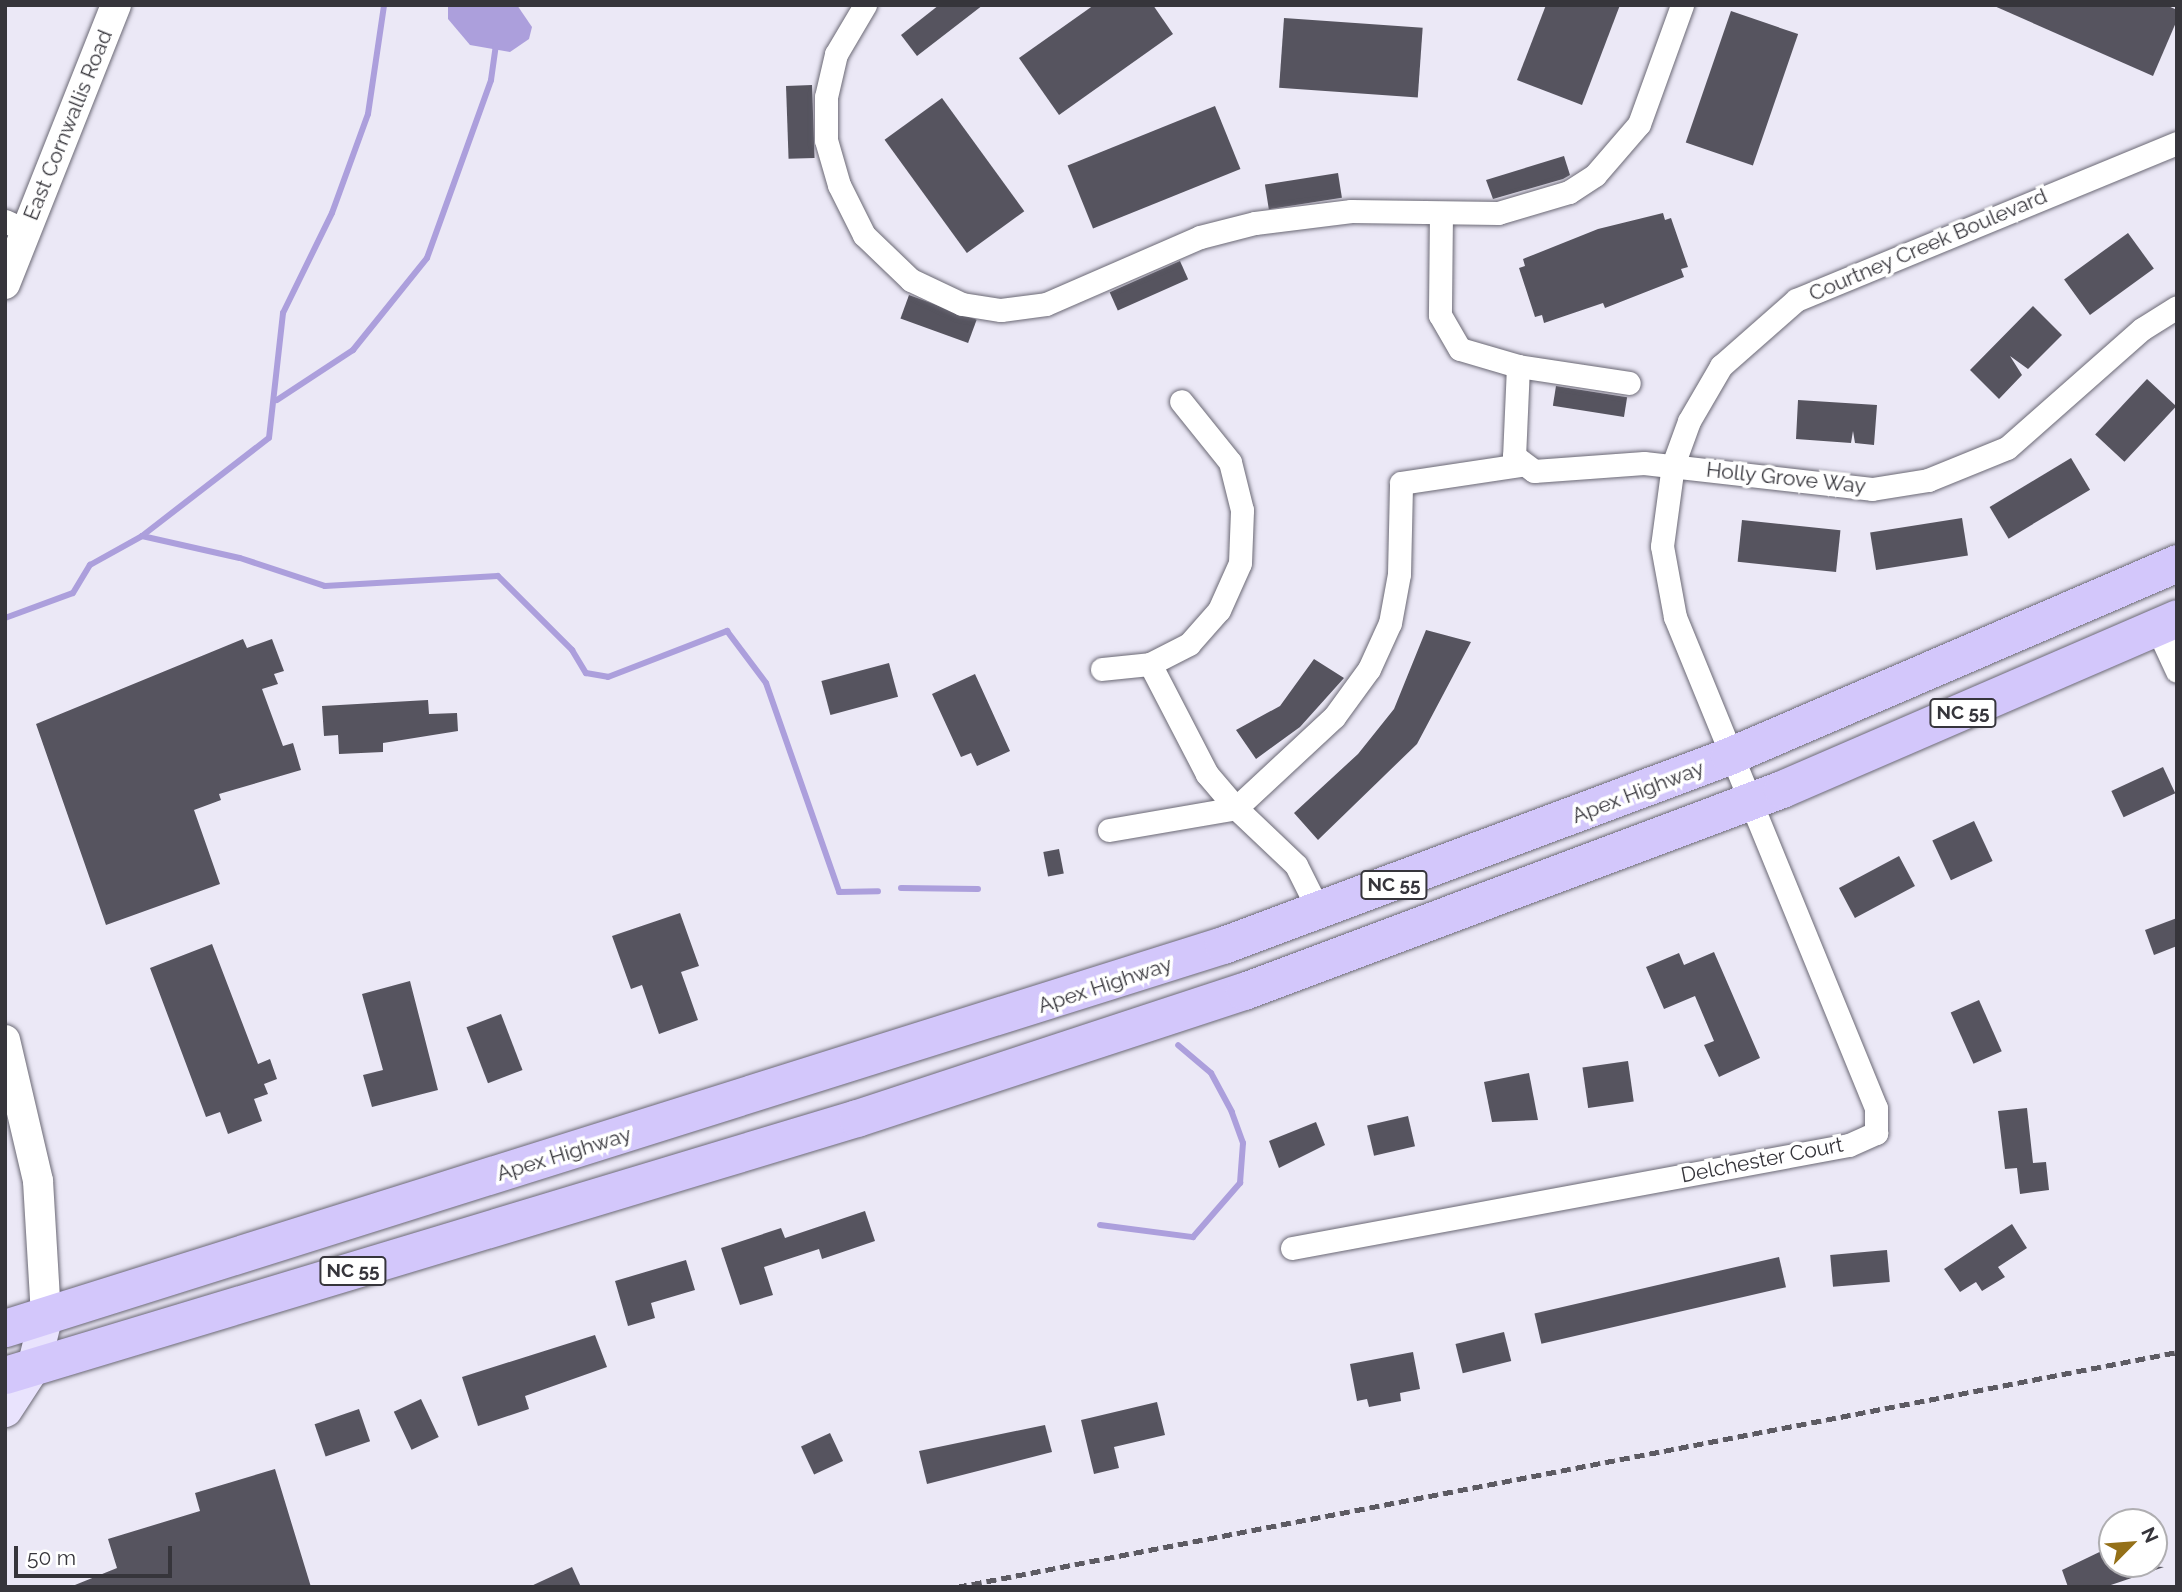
<!DOCTYPE html>
<html>
<head>
<meta charset="utf-8">
<style>
	body { margin:0 }
	#map { position:relative; width:2182px; height:1592px; overflow:hidden; background:#ebe8f6; font-family:Raleway,sans-serif }
	div>[style] { position:absolute }
	[style*='--x'] { left:calc(var(--x)*1px); top:calc(var(--y)*1px); width:calc(var(--w)*1px); rotate:calc(var(--a)*1deg) }
	.water>* { inset:0; background:#ac9fdc }
	.stream>* { height:6px; margin:-3px; padding:0 3px; transform-origin:3px; border-radius:3px; background:#ac9fdc }
	.building>* { inset:0; background:#56545f; transform-origin:0 0 }
	.roads { filter:drop-shadow(0 0 2px #6b6975) drop-shadow(0 0 2px #6b6975) }
	.minor>* { height:23px; margin:-11.5px; padding:0 11.5px; transform-origin:11.5px; border-radius:11.5px; background:#fff }
	.tertiary>* { height:30px; margin:-15px; padding:0 15px; transform-origin:15px; border-radius:15px; background:#fff }
	.secondary>* { height:33px; margin:-16.5px; padding:0 16.5px; transform-origin:16.5px; border-radius:16.5px; background:#e9e3fd }
	.primary>* { height:37px; margin:-18.5px; padding:0 18.5px; transform-origin:18.5px; border-radius:18.5px; background:#d3c7fb }
	.rail>* { height:5px; margin-top:-2.5px; transform-origin:0; background:repeating-linear-gradient(90deg,#5c5a62 0 10px,transparent 0 15px) }
	span { translate:-50% -50%; white-space:nowrap; text-align:center; line-height:1.15; -webkit-text-stroke:7px #fff; paint-order:stroke }
	.shield-label span { padding:2px 5px; background:#fff; border:2px solid; border-radius:5px; -webkit-text-stroke-width:0 }
	.shield-label { font-size:19px; color:#36353b; font-weight:700 }
	.street-label { font-size:21px; color:#36353b }
	.frame { position:absolute; inset:0; border:7px solid #36353b; pointer-events:none }
	.north { position:absolute; left:2098px; top:1508px; width:70px; height:70px; box-sizing:border-box; background:#fff; border:2px solid #afaeb1; border-radius:50%; rotate:65deg; font-size:19px; font-weight:700; line-height:28px; text-align:center; color:#36353b }
	.north::after { content:''; display:block; margin:auto; width:24px; height:32px; background:#947018; clip-path:polygon(50% 0,100% 100%,50% 72%,0 100%) }
	.scale { position:absolute; left:14px; top:1546px; width:158px; height:32px; box-sizing:border-box; border:4px solid #36353b; border-top:0; padding-left:9px; font-size:21px; line-height:24px; white-space:nowrap; color:#36353b; -webkit-text-stroke:5px #fff; paint-order:stroke }
</style>
</head>
<body>
<div id="map">
	<div class="water">
		<div style="clip-path:polygon(448px 5px,517px 5px,532px 27px,529px 39px,510px 52px,470px 45px,448px 19px)"></div>
	</div>
	<div class="stream">
		<div style="--x:277;--y:400;--w:91;--a:-33.3"></div>
		<div style="--x:353;--y:350;--w:118;--a:-51.2"></div>
		<div style="--x:427;--y:258;--w:189;--a:-70.2"></div>
		<div style="--x:491;--y:80;--w:34;--a:-82"></div>
		<div style="--x:142;--y:536;--w:100;--a:12.7"></div>
		<div style="--x:240;--y:558;--w:89;--a:18.2"></div>
		<div style="--x:325;--y:586;--w:173;--a:-3.3"></div>
		<div style="--x:498;--y:576;--w:105;--a:45"></div>
		<div style="--x:572;--y:650;--w:27;--a:59"></div>
		<div style="--x:586;--y:673;--w:22;--a:10"></div>
		<div style="--x:608;--y:677;--w:128;--a:-21.1"></div>
		<div style="--x:727;--y:631;--w:65;--a:53.1"></div>
		<div style="--x:766;--y:683;--w:221;--a:70.7"></div>
		<div style="--x:839;--y:892;--w:39;--a:-1"></div>
		<div style="--x:5;--y:618;--w:72;--a:-20.2"></div>
		<div style="--x:73;--y:593;--w:33;--a:-59"></div>
		<div style="--x:90;--y:565;--w:60;--a:-29.1"></div>
		<div style="--x:142;--y:536;--w:160;--a:-37.7"></div>
		<div style="--x:269;--y:438;--w:126;--a:-83.6"></div>
		<div style="--x:283;--y:313;--w:111;--a:-63.9"></div>
		<div style="--x:332;--y:213;--w:105;--a:-70"></div>
		<div style="--x:368;--y:114;--w:110;--a:-81.6"></div>
		<div style="--x:901;--y:888;--w:77;--a:0.7"></div>
		<div style="--x:1100;--y:1225;--w:94;--a:7.4"></div>
		<div style="--x:1193;--y:1237;--w:72;--a:-49"></div>
		<div style="--x:1240;--y:1183;--w:40;--a:-85.7"></div>
		<div style="--x:1243;--y:1143;--w:33;--a:-110"></div>
		<div style="--x:1232;--y:1112;--w:44;--a:-118.3"></div>
		<div style="--x:1211;--y:1073;--w:43;--a:-139.7"></div>
	</div>
	<div class="building">
		<div style="clip-path:polygon(939px 5px,983px 5px,917px 56px,901px 35px)"></div>
		<div style="clip-path:polygon(1094px 5px,1153px 5px,1173px 34px,1059px 115px,1019px 58px)"></div>
		<div style="clip-path:polygon(1546px 5px,1620px 5px,1582px 105px,1517px 80px)"></div>
		<div style="clip-path:polygon(1992px 5px,2166px 5px,2177px 10px,2177px 20px,2153px 76px)"></div>
		<div style="left:1731px;top:11px;width:71px;height:139px;rotate:19deg"></div>
		<div style="left:1284px;top:18px;width:139px;height:70px;rotate:4deg"></div>
		<div style="left:812px;top:85px;width:73px;height:26px;rotate:88deg"></div>
		<div style="left:942px;top:98px;width:140px;height:71px;rotate:54deg"></div>
		<div style="left:1215px;top:106px;width:68px;height:159px;rotate:68deg"></div>
		<div style="clip-path:polygon(1564px 156px,1570px 175px,1563px 179px,1493px 199px,1486px 180px)"></div>
		<div style="left:1338px;top:173px;width:25px;height:74px;rotate:81deg"></div>
		<div style="clip-path:polygon(1663px 213px,1665px 220px,1671px 218px,1688px 267px,1681px 269px,1684px 277px,1605px 308px,1603px 303px,1544px 323px,1542px 315px,1535px 317px,1519px 268px,1525px 266px,1523px 259px,1598px 229px)"></div>
		<div style="left:2128px;top:233px;width:44px;height:79px;rotate:54deg"></div>
		<div style="left:1180px;top:261px;width:20px;height:77px;rotate:66deg"></div>
		<div style="left:909px;top:295px;width:72px;height:25px;rotate:20deg"></div>
		<div style="clip-path:polygon(2033px 306px,2062px 335px,2028px 369px,2010px 356px,2022px 375px,1999px 399px,1970px 370px)"></div>
		<div style="left:2147px;top:379px;width:40px;height:76px;rotate:43deg"></div>
		<div style="left:1556px;top:386px;width:72px;height:20px;rotate:9deg"></div>
		<div style="clip-path:polygon(1798px 400px,1877px 405px,1874px 445px,1855px 443px,1853px 431px,1851px 443px,1796px 439px)"></div>
		<div style="left:2071px;top:458px;width:37px;height:95px;rotate:59deg"></div>
		<div style="left:1962px;top:518px;width:38px;height:93px;rotate:81deg"></div>
		<div style="left:1742px;top:520px;width:99px;height:42px;rotate:6deg"></div>
		<div style="clip-path:polygon(1426px 630px,1471px 642px,1417px 744px,1318px 840px,1294px 813px,1358px 754px,1394px 709px)"></div>
		<div style="clip-path:polygon(243px 639px,247px 648px,272px 639px,284px 671px,274px 674px,278px 684px,262px 689px,283px 746px,293px 743px,301px 770px,219px 794px,221px 800px,194px 810px,220px 884px,106px 925px,36px 724px)"></div>
		<div style="clip-path:polygon(1314px 659px,1344px 678px,1300px 727px,1256px 759px,1236px 730px,1280px 706px)"></div>
		<div style="left:889px;top:663px;width:35px;height:70px;rotate:75deg"></div>
		<div style="clip-path:polygon(975px 674px,1010px 751px,977px 766px,971px 753px,961px 757px,932px 694px)"></div>
		<div style="clip-path:polygon(428px 700px,429px 714px,457px 713px,458px 731px,383px 743px,383px 752px,339px 754px,338px 735px,324px 736px,322px 706px)"></div>
		<div style="left:2163px;top:767px;width:29px;height:57px;rotate:65deg"></div>
		<div style="left:1974px;top:821px;width:44px;height:46px;rotate:65deg"></div>
		<div style="left:1059px;top:849px;width:25px;height:16px;rotate:79deg"></div>
		<div style="left:1899px;top:856px;width:34px;height:68px;rotate:62deg"></div>
		<div style="clip-path:polygon(680px 913px,699px 966px,681px 972px,698px 1020px,659px 1034px,642px 985px,631px 989px,612px 936px)"></div>
		<div style="clip-path:polygon(2177px 918px,2177px 946px,2154px 955px,2145px 930px)"></div>
		<div style="clip-path:polygon(212px 944px,258px 1064px,270px 1059px,277px 1079px,264px 1084px,268px 1094px,254px 1099px,262px 1121px,228px 1134px,220px 1112px,206px 1117px,150px 968px)"></div>
		<div style="clip-path:polygon(1714px 952px,1760px 1058px,1719px 1077px,1704px 1045px,1714px 1041px,1695px 996px,1664px 1009px,1646px 967px,1679px 953px,1684px 965px)"></div>
		<div style="clip-path:polygon(410px 981px,438px 1090px,372px 1107px,363px 1075px,383px 1070px,362px 994px)"></div>
		<div style="left:1979px;top:1000px;width:56px;height:31px;rotate:66deg"></div>
		<div style="left:501px;top:1014px;width:60px;height:37px;rotate:69deg"></div>
		<div style="left:1628px;top:1061px;width:41px;height:46px;rotate:82deg"></div>
		<div style="clip-path:polygon(1529px 1073px,1538px 1120px,1492px 1122px,1484px 1082px)"></div>
		<div style="clip-path:polygon(2027px 1108px,2033px 1163px,2046px 1162px,2049px 1190px,2020px 1194px,2017px 1168px,2005px 1169px,1998px 1111px)"></div>
		<div style="left:1408px;top:1116px;width:31px;height:42px;rotate:77deg"></div>
		<div style="clip-path:polygon(1316px 1122px,1325px 1145px,1279px 1168px,1269px 1141px)"></div>
		<div style="clip-path:polygon(865px 1211px,875px 1241px,822px 1259px,819px 1249px,764px 1267px,773px 1295px,740px 1305px,721px 1248px,781px 1228px,785px 1238px)"></div>
		<div style="clip-path:polygon(2012px 1224px,2027px 1248px,1998px 1267px,2005px 1277px,1982px 1291px,1976px 1282px,1960px 1292px,1944px 1269px)"></div>
		<div style="left:1887px;top:1250px;width:32px;height:57px;rotate:85deg"></div>
		<div style="left:1779px;top:1257px;width:31px;height:251px;rotate:77deg"></div>
		<div style="clip-path:polygon(686px 1260px,695px 1290px,651px 1303px,655px 1318px,628px 1326px,615px 1281px)"></div>
		<div style="left:1504px;top:1332px;width:30px;height:50px;rotate:76deg"></div>
		<div style="clip-path:polygon(595px 1335px,607px 1367px,525px 1396px,529px 1409px,478px 1426px,462px 1377px)"></div>
		<div style="clip-path:polygon(1413px 1352px,1420px 1389px,1400px 1393px,1401px 1401px,1369px 1407px,1367px 1399px,1357px 1401px,1350px 1364px)"></div>
		<div style="left:421px;top:1399px;width:42px;height:30px;rotate:65deg"></div>
		<div style="clip-path:polygon(1157px 1402px,1165px 1435px,1114px 1447px,1119px 1468px,1094px 1474px,1081px 1420px)"></div>
		<div style="left:359px;top:1409px;width:34px;height:47px;rotate:71deg"></div>
		<div style="clip-path:polygon(1045px 1425px,1052px 1452px,927px 1484px,919px 1451px)"></div>
		<div style="left:830px;top:1433px;width:31px;height:32px;rotate:65deg"></div>
		<div style="clip-path:polygon(275px 1469px,311px 1587px,70px 1587px,117px 1568px,108px 1539px,200px 1511px,195px 1493px)"></div>
		<div style="clip-path:polygon(2112px 1546px,2112px 1564px,2164px 1567px,2105px 1587px,2068px 1587px,2062px 1570px)"></div>
		<div style="clip-path:polygon(572px 1567px,581px 1587px,529px 1587px)"></div>
	</div>
	<div class="roads">
		<div class="minor">
			<div style="--x:865;--y:5;--w:57;--a:120.6"></div>
			<div style="--x:836;--y:54;--w:44;--a:103.1"></div>
			<div style="--x:826;--y:97;--w:43;--a:90"></div>
			<div style="--x:826;--y:140;--w:47;--a:73.9"></div>
			<div style="--x:839;--y:185;--w:56;--a:63.4"></div>
			<div style="--x:864;--y:235;--w:65;--a:43.8"></div>
			<div style="--x:911;--y:280;--w:56;--a:25.2"></div>
			<div style="--x:962;--y:304;--w:39;--a:9"></div>
			<div style="--x:1001;--y:310;--w:45;--a:-7.6"></div>
			<div style="--x:1046;--y:304;--w:168;--a:-23.5"></div>
			<div style="--x:1200;--y:237;--w:57;--a:-14.3"></div>
			<div style="--x:1255;--y:223;--w:97;--a:-7.1"></div>
			<div style="--x:1351;--y:211;--w:147;--a:0.8"></div>
			<div style="--x:1498;--y:213;--w:74;--a:-16.5"></div>
			<div style="--x:1569;--y:192;--w:31;--a:-33"></div>
			<div style="--x:1595;--y:175;--w:67;--a:-49.2"></div>
			<div style="--x:1639;--y:124;--w:127;--a:-70.1"></div>
			<div style="--x:1441;--y:213;--w:102;--a:90.6"></div>
			<div style="--x:1440;--y:315;--w:39;--a:60"></div>
			<div style="--x:1460;--y:349;--w:60;--a:16.3"></div>
			<div style="--x:1518;--y:366;--w:112;--a:8.7"></div>
			<div style="--x:5;--y:221;--w:23;--a:25"></div>
			<div style="--x:1518;--y:366;--w:90;--a:92.5"></div>
			<div style="--x:1514;--y:456;--w:25;--a:37"></div>
			<div style="--x:1534;--y:471;--w:110;--a:-4.2"></div>
			<div style="--x:1644;--y:463;--w:229;--a:6.5"></div>
			<div style="--x:1872;--y:489;--w:57;--a:-9.1"></div>
			<div style="--x:1928;--y:480;--w:85;--a:-22.1"></div>
			<div style="--x:2007;--y:448;--w:180;--a:-41.4"></div>
			<div style="--x:2142;--y:329;--w:41;--a:-32.2"></div>
			<div style="--x:2157;--y:628;--w:47;--a:65.1"></div>
			<div style="--x:1102;--y:669;--w:48;--a:-5.9"></div>
			<div style="--x:1109;--y:830;--w:129;--a:-9.8"></div>
			<div style="--x:1236;--y:808;--w:45;--a:-130.5"></div>
			<div style="--x:1207;--y:774;--w:124;--a:-117.4"></div>
			<div style="--x:1150;--y:664;--w:44;--a:-27.1"></div>
			<div style="--x:1189;--y:644;--w:45;--a:-48.6"></div>
			<div style="--x:1219;--y:610;--w:51;--a:-65.9"></div>
			<div style="--x:1240;--y:563;--w:53;--a:-87.8"></div>
			<div style="--x:1242;--y:510;--w:49;--a:-104"></div>
			<div style="--x:1230;--y:462;--w:78;--a:-128.8"></div>
			<div style="--x:1319;--y:911;--w:51;--a:-116.6"></div>
			<div style="--x:1296;--y:865;--w:83;--a:-136.5"></div>
			<div style="--x:1236;--y:808;--w:134;--a:-42.9"></div>
			<div style="--x:1334;--y:717;--w:59;--a:-53.9"></div>
			<div style="--x:1369;--y:669;--w:51;--a:-65.5"></div>
			<div style="--x:1390;--y:623;--w:50;--a:-79.6"></div>
			<div style="--x:1399;--y:574;--w:91;--a:-88.7"></div>
			<div style="--x:1401;--y:483;--w:120;--a:-8.6"></div>
			<div style="--x:1292;--y:1248;--w:566;--a:-10.48"></div>
			<div style="--x:1849;--y:1145;--w:30;--a:-24"></div>
			<div style="--x:1876;--y:1133;--w:25;--a:-90"></div>
			<div style="--x:1876;--y:1108;--w:531;--a:-112.26"></div>
			<div style="--x:1675;--y:617;--w:72;--a:-100.4"></div>
			<div style="--x:1662;--y:546;--w:82;--a:-82.3"></div>
			<div style="--x:1673;--y:465;--w:47;--a:-70"></div>
			<div style="--x:1689;--y:421;--w:64;--a:-59.8"></div>
			<div style="--x:1721;--y:366;--w:100;--a:-41.3"></div>
			<div style="--x:1796;--y:300;--w:412;--a:-22.4"></div>
		</div>
		<div class="tertiary">
			<div style="--x:5;--y:284;--w:300;--a:-68.3"></div>
			<div style="--x:5;--y:1040;--w:145;--a:76.8"></div>
			<div style="--x:38;--y:1181;--w:133;--a:86.6"></div>
		</div>
		<div class="secondary">
			<div style="--x:5;--y:1410;--w:51;--a:-56.9"></div>
			<div style="--x:33;--y:1367;--w:55;--a:-76.2"></div>
		</div>
		<div class="primary">
			<div style="--x:5;--y:1328;--w:1277;--a:-17.46"></div>
			<div style="--x:1223;--y:945;--w:540;--a:-20.48"></div>
			<div style="--x:1729;--y:756;--w:488;--a:-23.3"></div>
			<div style="--x:5;--y:1375;--w:890;--a:-16.79"></div>
			<div style="--x:857;--y:1118;--w:407;--a:-18.2"></div>
			<div style="--x:1244;--y:991;--w:575;--a:-20.58"></div>
			<div style="--x:1782;--y:789;--w:430;--a:-23.4"></div>
		</div>
	</div>
	<div class="rail">
		<div style="--x:957;--y:1587;--w:1242;--a:-10.9"></div>
	</div>
	<div class="shield-label">
		<span style="left:1963px;top:713px">NC 55</span>
		<span style="left:1394px;top:885px">NC 55</span>
		<span style="left:353px;top:1271px">NC 55</span>
	</div>
	<div class="street-label">
		<span style="left:68px;top:125px;rotate:-68deg">East Cornwallis Road</span>
		<span style="left:1928px;top:245px;rotate:-23deg">Courtney Creek Boulevard</span>
		<span style="left:1786px;top:478px;rotate:6deg">Holly Grove Way</span>
		<span style="left:1638px;top:792px;rotate:-21deg">Apex Highway</span>
		<span style="left:1105px;top:985px;rotate:-18deg">Apex Highway</span>
		<span style="left:564px;top:1154px;rotate:-17deg">Apex Highway</span>
		<span style="left:1762px;top:1160px;rotate:-11deg">Delchester Court</span>
	</div>
	<div class="frame"></div>
	<div class="north">N</div>
	<div class="scale">50 m</div>
</div>
</body>
</html>
